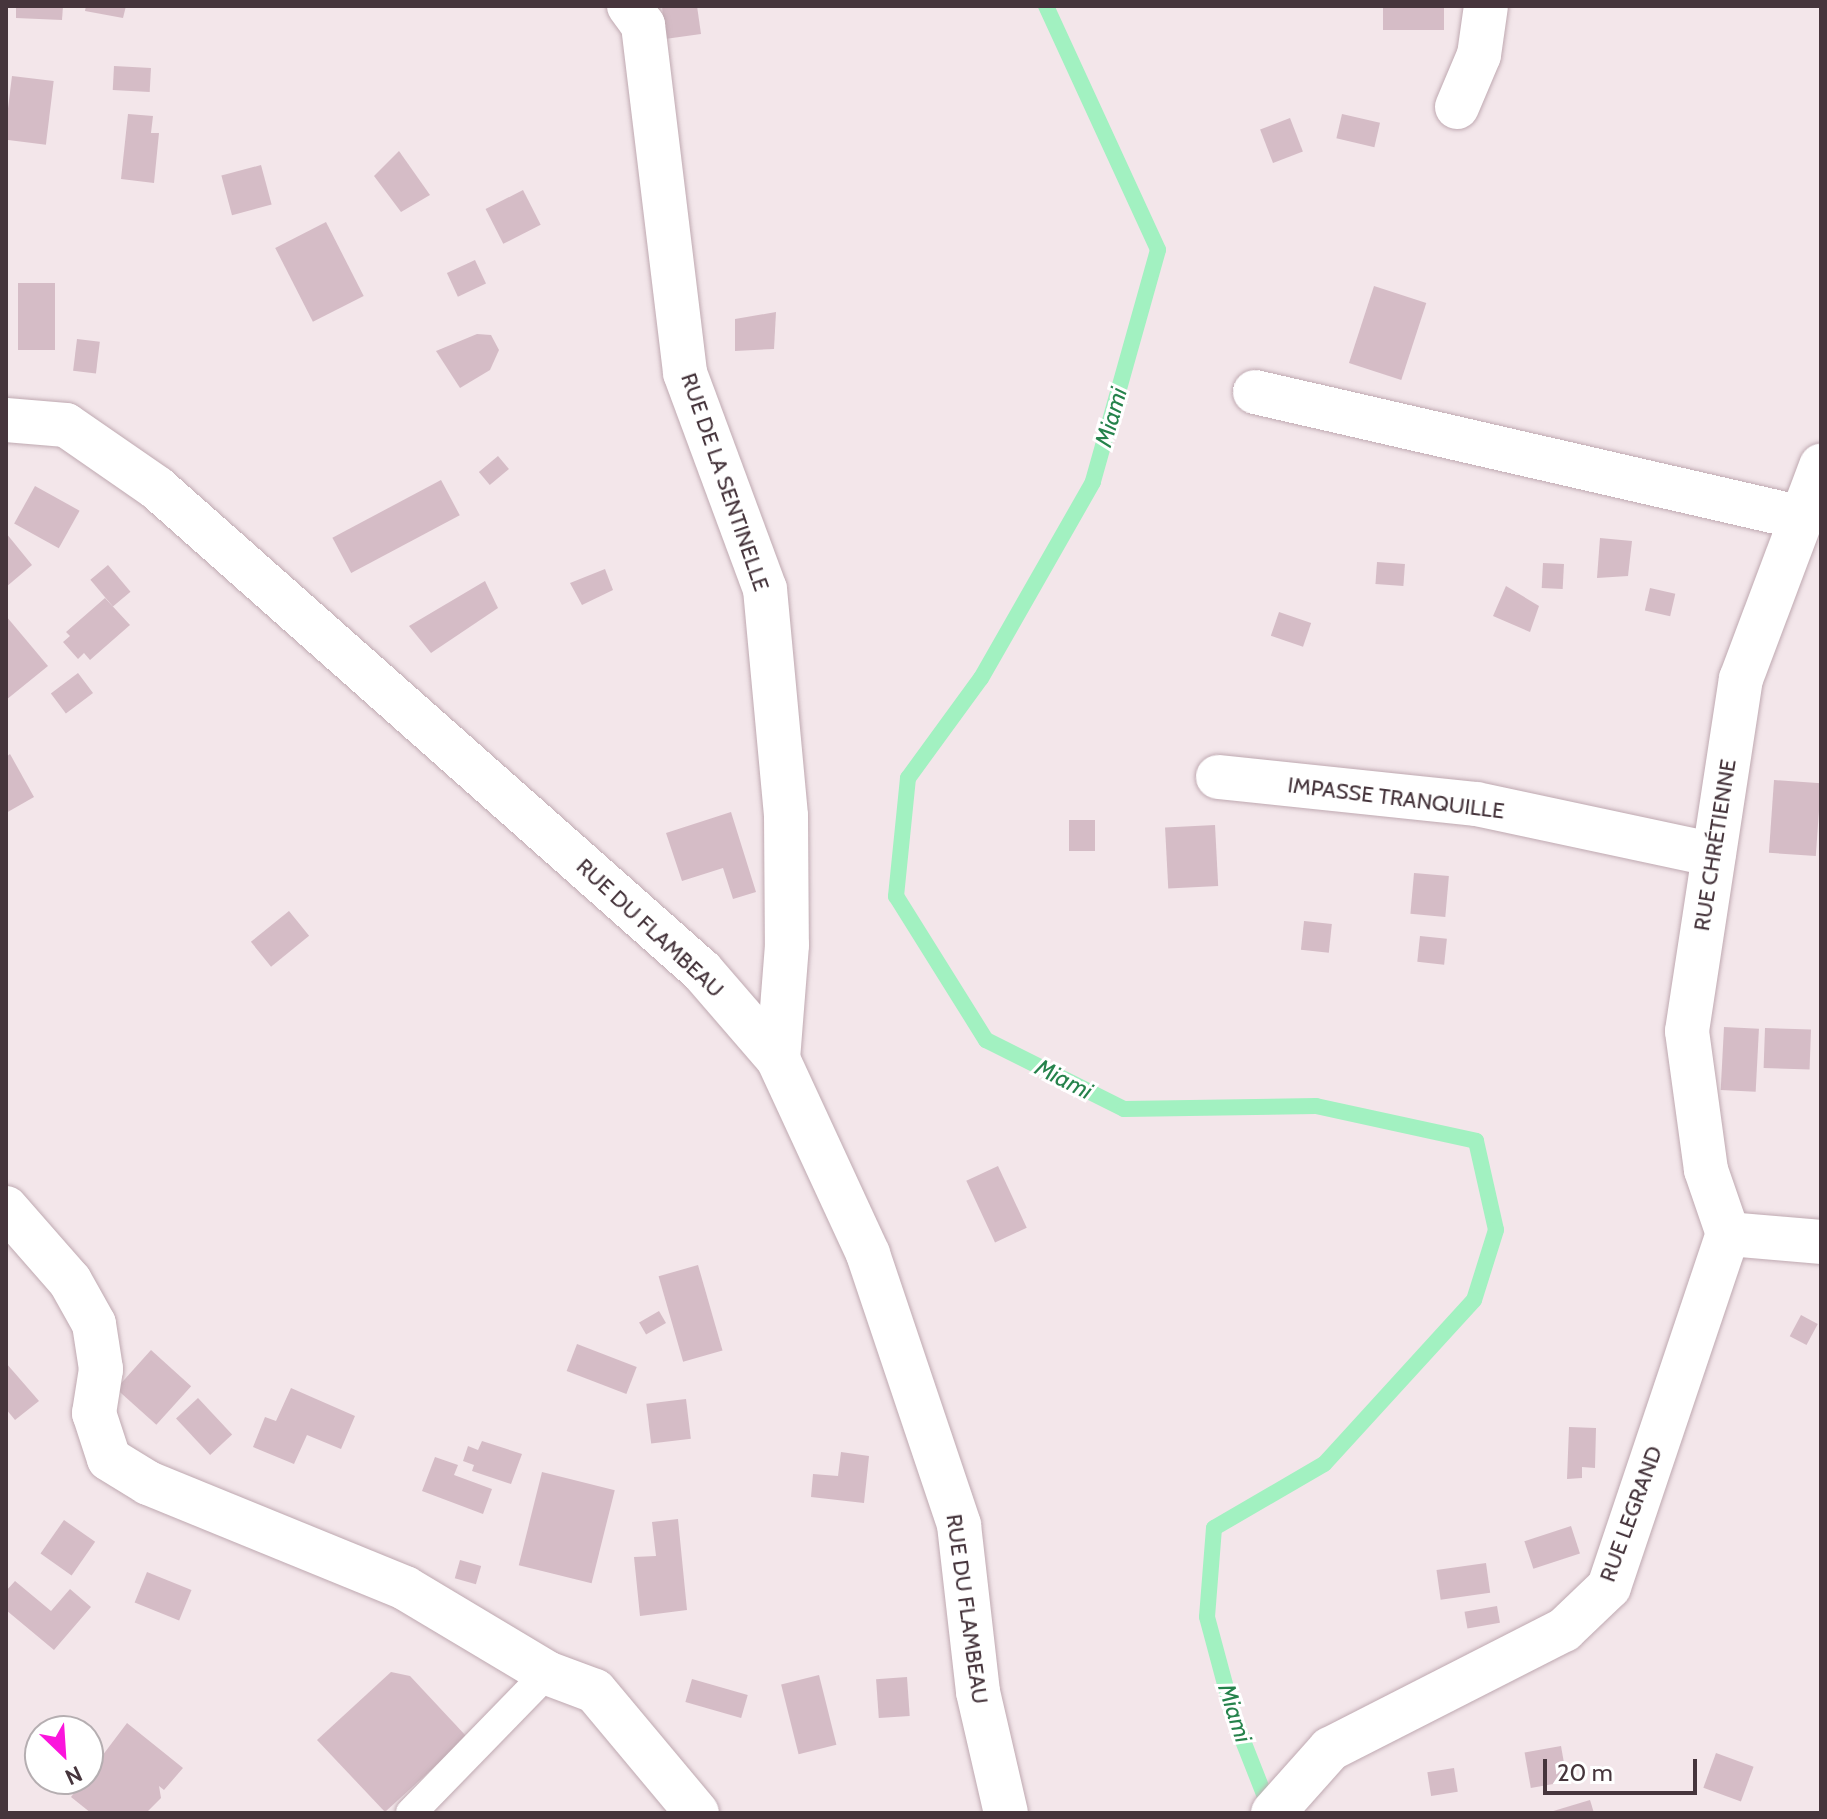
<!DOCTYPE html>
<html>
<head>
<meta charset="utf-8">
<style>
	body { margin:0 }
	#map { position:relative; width:1827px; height:1819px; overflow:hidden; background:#f3e6ea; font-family:Cabin,sans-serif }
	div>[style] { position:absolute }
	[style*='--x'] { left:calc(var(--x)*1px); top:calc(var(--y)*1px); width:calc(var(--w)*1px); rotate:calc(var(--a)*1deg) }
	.stream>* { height:16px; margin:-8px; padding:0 8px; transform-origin:8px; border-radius:8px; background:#a2f1c1 }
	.building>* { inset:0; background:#d5bcc6; transform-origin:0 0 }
	.roads { filter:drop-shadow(0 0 2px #bfa9b1) drop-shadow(0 0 2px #bfa9b1) }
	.service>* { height:30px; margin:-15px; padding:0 15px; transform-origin:15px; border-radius:15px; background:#fff }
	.minor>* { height:44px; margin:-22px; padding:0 22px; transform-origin:22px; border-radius:22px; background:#fff }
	span { translate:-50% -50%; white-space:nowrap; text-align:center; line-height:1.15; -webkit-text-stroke:6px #fff; paint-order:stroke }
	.street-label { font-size:22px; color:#46353c }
	.water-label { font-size:24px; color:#25824b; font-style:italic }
	.frame { position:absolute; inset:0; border:8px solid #46353c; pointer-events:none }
	.north { position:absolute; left:24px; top:1715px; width:80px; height:80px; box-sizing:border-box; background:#fff; border:2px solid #b5aeb1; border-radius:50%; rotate:155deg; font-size:22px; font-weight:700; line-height:32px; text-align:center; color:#46353c }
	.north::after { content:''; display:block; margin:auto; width:28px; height:36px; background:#fb15dc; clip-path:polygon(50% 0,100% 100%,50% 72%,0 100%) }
	.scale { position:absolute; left:1543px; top:1759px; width:154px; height:36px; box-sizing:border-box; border:4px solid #46353c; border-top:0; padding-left:10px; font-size:24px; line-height:28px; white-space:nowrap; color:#46353c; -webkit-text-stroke:6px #fff; paint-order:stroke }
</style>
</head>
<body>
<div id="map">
	<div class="stream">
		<div style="--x:1046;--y:6;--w:268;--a:65.3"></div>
		<div style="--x:1158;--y:250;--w:241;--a:105.7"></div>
		<div style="--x:1093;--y:482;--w:226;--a:119.7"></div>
		<div style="--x:981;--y:678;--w:124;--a:126.1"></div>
		<div style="--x:908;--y:778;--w:119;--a:95.8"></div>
		<div style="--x:896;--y:896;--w:170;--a:58"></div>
		<div style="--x:986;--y:1040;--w:154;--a:26.6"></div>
		<div style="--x:1124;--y:1109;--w:192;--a:-0.9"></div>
		<div style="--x:1316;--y:1106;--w:164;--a:12.3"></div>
		<div style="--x:1476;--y:1141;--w:91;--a:77.3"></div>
		<div style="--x:1496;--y:1230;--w:73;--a:107.4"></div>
		<div style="--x:1474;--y:1300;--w:222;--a:132.4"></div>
		<div style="--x:1324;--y:1464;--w:127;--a:149.8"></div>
		<div style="--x:1214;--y:1528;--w:89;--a:94.5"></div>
		<div style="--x:1207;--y:1617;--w:105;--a:75"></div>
		<div style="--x:1234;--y:1718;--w:101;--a:68.5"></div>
	</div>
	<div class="building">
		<div style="clip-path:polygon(16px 6px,63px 6px,62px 20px,16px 18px)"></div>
		<div style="clip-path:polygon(86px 6px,126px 6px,123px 18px,85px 11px)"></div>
		<div style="clip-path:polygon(662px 6px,697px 6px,701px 34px,665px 39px)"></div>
		<div style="left:1383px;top:6px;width:61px;height:24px"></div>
		<div style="left:114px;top:66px;width:37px;height:24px;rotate:3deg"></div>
		<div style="left:12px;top:76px;width:42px;height:64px;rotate:7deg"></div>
		<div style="clip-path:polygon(128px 114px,153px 116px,151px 133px,159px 133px,154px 183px,121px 179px)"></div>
		<div style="left:1342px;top:114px;width:39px;height:25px;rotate:13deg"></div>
		<div style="left:1290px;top:118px;width:36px;height:32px;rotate:69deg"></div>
		<div style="clip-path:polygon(399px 151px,430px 195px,401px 212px,374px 176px)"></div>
		<div style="left:261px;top:165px;width:41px;height:41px;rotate:75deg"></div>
		<div style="left:523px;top:190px;width:39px;height:42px;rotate:63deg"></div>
		<div style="left:326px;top:222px;width:83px;height:57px;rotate:63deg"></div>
		<div style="left:475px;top:260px;width:26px;height:31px;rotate:65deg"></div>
		<div style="left:18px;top:283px;width:37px;height:67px"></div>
		<div style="left:1374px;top:286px;width:55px;height:81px;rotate:18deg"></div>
		<div style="clip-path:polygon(776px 312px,774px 349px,735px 351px,735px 319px)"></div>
		<div style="clip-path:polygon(477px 334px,491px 335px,499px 350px,490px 370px,460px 388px,436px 351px)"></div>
		<div style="left:77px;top:339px;width:23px;height:32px;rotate:7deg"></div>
		<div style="left:498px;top:456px;width:17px;height:25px;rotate:50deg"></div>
		<div style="left:441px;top:480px;width:40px;height:123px;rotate:62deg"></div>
		<div style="left:35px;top:486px;width:51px;height:43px;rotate:29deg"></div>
		<div style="clip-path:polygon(6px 533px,32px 565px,6px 587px)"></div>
		<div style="clip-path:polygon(1600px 538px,1632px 541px,1628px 576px,1597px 578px)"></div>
		<div style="left:1377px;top:562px;width:28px;height:22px;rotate:4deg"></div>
		<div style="left:1543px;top:563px;width:21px;height:25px;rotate:3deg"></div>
		<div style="left:108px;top:565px;width:35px;height:23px;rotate:50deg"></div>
		<div style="clip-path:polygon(605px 569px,613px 590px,582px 605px,570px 583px)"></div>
		<div style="clip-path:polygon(485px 581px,498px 608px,431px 653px,409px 626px)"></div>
		<div style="clip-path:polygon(1506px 586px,1539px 606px,1530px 632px,1493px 616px)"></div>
		<div style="left:1650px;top:588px;width:26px;height:23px;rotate:13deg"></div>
		<div style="clip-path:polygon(105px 598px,130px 625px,90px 660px,84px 653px,78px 659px,63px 642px,70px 636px,66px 632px)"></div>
		<div style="left:1279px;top:612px;width:34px;height:25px;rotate:19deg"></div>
		<div style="clip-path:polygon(6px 616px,48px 666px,6px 700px)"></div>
		<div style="left:78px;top:673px;width:25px;height:34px;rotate:53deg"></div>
		<div style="clip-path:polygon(10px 754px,34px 797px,6px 813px,6px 757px)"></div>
		<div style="left:1774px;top:780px;width:47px;height:73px;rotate:4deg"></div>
		<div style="clip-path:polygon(731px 812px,756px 892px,733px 899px,723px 868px,682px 881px,666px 833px)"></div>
		<div style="left:1069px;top:820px;width:26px;height:31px"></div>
		<div style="left:1215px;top:825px;width:61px;height:50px;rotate:87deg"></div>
		<div style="left:1414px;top:873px;width:35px;height:41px;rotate:5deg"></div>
		<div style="left:289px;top:911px;width:32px;height:49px;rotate:51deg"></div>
		<div style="left:1304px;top:921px;width:28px;height:29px;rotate:6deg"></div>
		<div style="left:1420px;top:936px;width:27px;height:26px;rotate:6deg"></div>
		<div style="left:1724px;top:1027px;width:35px;height:63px;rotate:3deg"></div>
		<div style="left:1765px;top:1028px;width:46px;height:40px;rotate:2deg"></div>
		<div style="left:998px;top:1166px;width:68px;height:35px;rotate:65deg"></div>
		<div style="left:698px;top:1265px;width:89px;height:41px;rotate:74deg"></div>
		<div style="left:659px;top:1311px;width:14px;height:23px;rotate:60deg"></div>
		<div style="left:1801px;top:1315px;width:19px;height:24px;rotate:28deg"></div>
		<div style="left:577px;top:1344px;width:64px;height:29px;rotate:21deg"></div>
		<div style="left:151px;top:1350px;width:54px;height:52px;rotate:42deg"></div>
		<div style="clip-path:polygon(6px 1363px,39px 1401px,15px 1420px,6px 1409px)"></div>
		<div style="clip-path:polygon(291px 1388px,355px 1416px,341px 1449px,307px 1435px,294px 1464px,253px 1447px,265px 1417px,276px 1421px)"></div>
		<div style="left:198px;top:1398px;width:50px;height:30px;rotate:47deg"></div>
		<div style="left:686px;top:1399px;width:40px;height:40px;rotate:83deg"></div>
		<div style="clip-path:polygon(1569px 1427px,1596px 1428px,1595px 1468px,1582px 1467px,1582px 1478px,1567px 1479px)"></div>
		<div style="clip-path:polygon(482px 1441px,522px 1454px,511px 1484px,472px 1471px,474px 1465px,463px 1461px,468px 1446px,478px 1450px)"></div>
		<div style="clip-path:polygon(841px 1452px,869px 1456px,864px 1503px,811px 1497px,813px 1474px,838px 1476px)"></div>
		<div style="clip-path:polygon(435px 1457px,458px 1465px,454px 1475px,492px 1489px,483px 1514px,422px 1491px)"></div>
		<div style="left:542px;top:1472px;width:75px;height:96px;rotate:14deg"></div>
		<div style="clip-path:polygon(678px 1519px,687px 1610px,640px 1616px,634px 1557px,656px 1556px,652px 1522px)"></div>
		<div style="left:64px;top:1520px;width:38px;height:41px;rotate:35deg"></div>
		<div style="left:1571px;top:1526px;width:29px;height:49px;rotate:72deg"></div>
		<div style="left:460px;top:1560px;width:22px;height:19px;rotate:16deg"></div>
		<div style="left:1486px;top:1563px;width:30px;height:50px;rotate:82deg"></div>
		<div style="left:147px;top:1572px;width:48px;height:33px;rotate:22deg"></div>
		<div style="clip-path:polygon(15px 1581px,51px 1611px,70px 1589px,91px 1607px,54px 1650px,6px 1610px,6px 1591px)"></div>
		<div style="left:1497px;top:1606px;width:17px;height:33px;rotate:80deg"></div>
		<div style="clip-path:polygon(391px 1672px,410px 1676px,467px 1737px,385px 1812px,317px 1740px)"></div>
		<div style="left:819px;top:1675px;width:72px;height:39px;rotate:76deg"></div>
		<div style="left:907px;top:1677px;width:39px;height:31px;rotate:86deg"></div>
		<div style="left:692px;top:1679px;width:58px;height:24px;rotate:16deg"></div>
		<div style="clip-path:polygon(127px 1723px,183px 1768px,164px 1790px,159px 1786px,161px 1798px,146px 1813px,91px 1813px,71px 1797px)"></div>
		<div style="left:1561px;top:1746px;width:36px;height:37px;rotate:80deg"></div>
		<div style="left:1716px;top:1753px;width:40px;height:37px;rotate:20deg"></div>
		<div style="left:1454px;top:1768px;width:24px;height:27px;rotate:81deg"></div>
		<div style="clip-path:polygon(1590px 1800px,1594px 1813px,1550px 1813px,1550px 1812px)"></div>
	</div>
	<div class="roads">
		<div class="service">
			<div style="--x:411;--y:1813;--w:195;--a:-45.8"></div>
		</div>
		<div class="minor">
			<div style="--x:629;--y:6;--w:24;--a:54"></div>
			<div style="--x:643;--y:25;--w:351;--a:83.1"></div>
			<div style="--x:685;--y:373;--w:230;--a:69.7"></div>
			<div style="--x:765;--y:589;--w:228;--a:84.7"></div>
			<div style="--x:786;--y:816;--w:129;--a:89.6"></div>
			<div style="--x:787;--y:945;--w:114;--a:94.5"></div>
			<div style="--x:1457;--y:107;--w:56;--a:-67.1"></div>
			<div style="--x:1479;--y:55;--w:49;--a:-81.9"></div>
			<div style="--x:1255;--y:392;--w:557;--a:12.96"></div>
			<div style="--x:6;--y:420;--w:60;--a:4.8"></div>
			<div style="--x:66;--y:425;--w:111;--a:34.7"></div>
			<div style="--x:157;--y:488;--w:728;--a:41.55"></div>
			<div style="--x:702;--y:971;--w:116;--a:49.2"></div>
			<div style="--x:778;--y:1059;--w:215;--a:65.2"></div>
			<div style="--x:868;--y:1254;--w:286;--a:71.4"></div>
			<div style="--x:959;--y:1525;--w:168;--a:83.5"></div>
			<div style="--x:978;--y:1692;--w:124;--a:77"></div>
			<div style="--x:1218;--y:777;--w:260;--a:6"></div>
			<div style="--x:1477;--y:804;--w:242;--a:12.1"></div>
			<div style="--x:6;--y:1208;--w:97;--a:48.8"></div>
			<div style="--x:70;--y:1281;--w:49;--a:60.8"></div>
			<div style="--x:94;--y:1324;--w:46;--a:81.2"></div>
			<div style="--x:101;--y:1369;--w:45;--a:99"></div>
			<div style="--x:94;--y:1413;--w:48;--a:71.9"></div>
			<div style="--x:109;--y:1459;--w:46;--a:31.6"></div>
			<div style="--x:148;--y:1483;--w:278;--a:22.2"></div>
			<div style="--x:405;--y:1588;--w:165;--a:30.9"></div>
			<div style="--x:547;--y:1673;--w:51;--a:20.6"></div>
			<div style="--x:595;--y:1691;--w:159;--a:50.1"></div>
			<div style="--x:1728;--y:1234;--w:68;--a:-109"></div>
			<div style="--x:1706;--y:1170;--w:140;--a:-97.8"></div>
			<div style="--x:1687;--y:1031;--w:356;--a:-81.3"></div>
			<div style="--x:1741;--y:679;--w:228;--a:-69.4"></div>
			<div style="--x:1273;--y:1813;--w:86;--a:-48.3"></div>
			<div style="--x:1330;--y:1749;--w:263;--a:-27"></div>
			<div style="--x:1564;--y:1630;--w:62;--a:-43.7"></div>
			<div style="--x:1609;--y:1587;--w:373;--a:-71.4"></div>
			<div style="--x:1728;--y:1234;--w:93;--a:4.9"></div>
		</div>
	</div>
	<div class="street-label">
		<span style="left:725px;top:482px;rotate:71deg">RUE DE LA SENTINELLE</span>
		<span style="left:1396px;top:798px;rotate:7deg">IMPASSE TRANQUILLE</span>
		<span style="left:1715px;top:845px;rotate:-81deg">RUE CHRÉTIENNE</span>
		<span style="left:650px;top:928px;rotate:43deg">RUE DU FLAMBEAU</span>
		<span style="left:1631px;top:1514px;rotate:-70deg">RUE LEGRAND</span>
		<span style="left:967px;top:1609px;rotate:82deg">RUE DU FLAMBEAU</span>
	</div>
	<div class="water-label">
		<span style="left:1111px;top:417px;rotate:-74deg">Miami</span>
		<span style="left:1064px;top:1079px;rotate:27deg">Miami</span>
		<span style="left:1235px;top:1713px;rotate:72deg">Miami</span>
	</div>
	<div class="frame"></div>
	<div class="north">N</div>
	<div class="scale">20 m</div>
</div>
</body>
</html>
